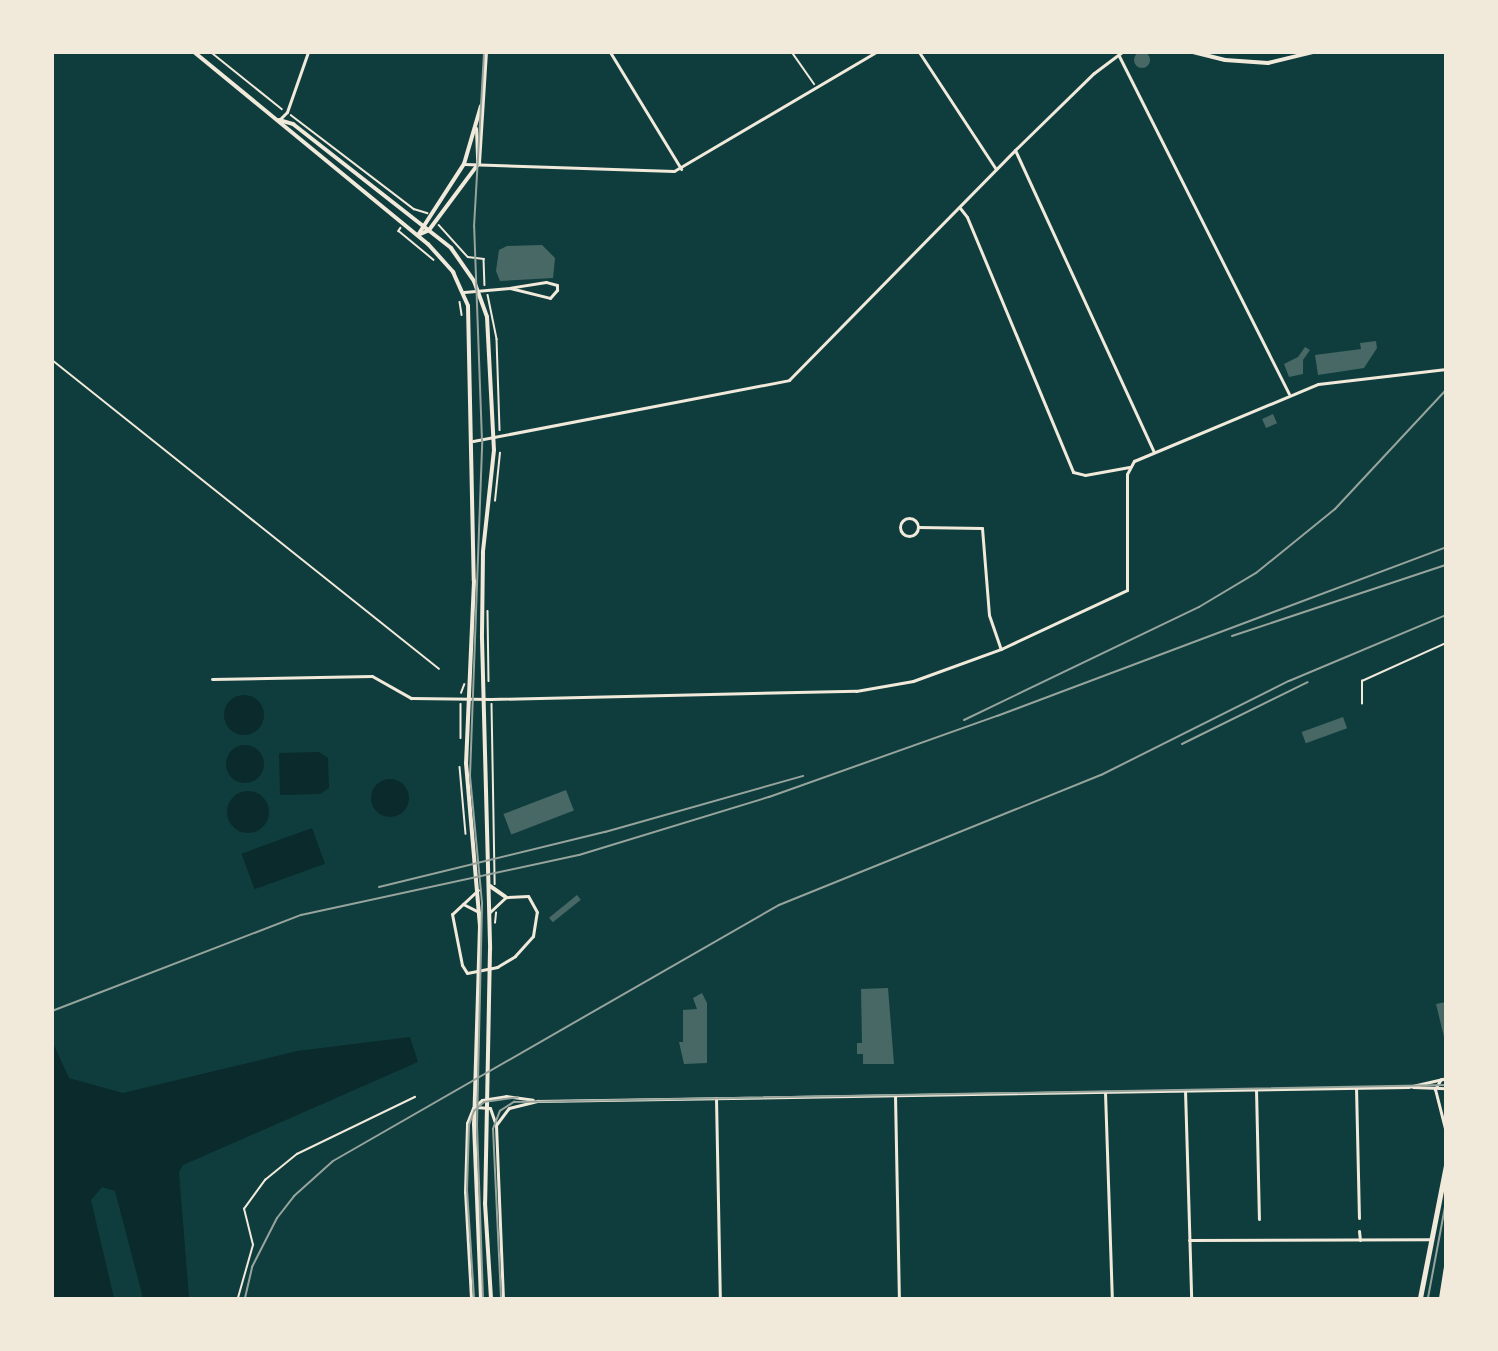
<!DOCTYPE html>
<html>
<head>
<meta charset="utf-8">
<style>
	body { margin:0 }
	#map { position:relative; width:1498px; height:1351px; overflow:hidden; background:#0f3d3e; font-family:"IBM Plex Sans",sans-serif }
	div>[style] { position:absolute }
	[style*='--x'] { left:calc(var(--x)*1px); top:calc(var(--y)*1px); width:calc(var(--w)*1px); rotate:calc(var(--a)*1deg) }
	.water>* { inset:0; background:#0a2a2b; transform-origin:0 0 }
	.round { border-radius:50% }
	.building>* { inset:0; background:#486865; transform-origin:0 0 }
	.path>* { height:1.5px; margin:-0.75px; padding:0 0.75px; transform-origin:0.75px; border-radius:0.75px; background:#f1e9da }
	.service>* { height:1.5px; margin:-0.75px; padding:0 0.75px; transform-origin:0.75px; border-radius:0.75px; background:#f1e9da }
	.pedestrian>* { height:2px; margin:-1px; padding:0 1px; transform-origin:1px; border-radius:1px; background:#f1e9da }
	.minor>* { height:3px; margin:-1.5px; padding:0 1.5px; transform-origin:1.5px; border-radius:1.5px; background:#f1e9da }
	.minor>.ring { margin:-1.5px; padding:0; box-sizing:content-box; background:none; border:3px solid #f1e9da; border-radius:50% }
	.tertiary>* { height:4px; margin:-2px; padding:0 2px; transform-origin:2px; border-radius:2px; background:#f1e9da }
	.secondary>* { height:4.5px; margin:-2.25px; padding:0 2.25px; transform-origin:2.25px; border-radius:2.25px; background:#f1e9da }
	.tram>* { height:1.5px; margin:-0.75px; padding:0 0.75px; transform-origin:0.75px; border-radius:0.75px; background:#97a49c }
	.rail>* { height:2px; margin:-1px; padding:0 1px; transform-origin:1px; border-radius:1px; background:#97a49c }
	span { translate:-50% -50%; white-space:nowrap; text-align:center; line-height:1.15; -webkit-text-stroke:4.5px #f1e9da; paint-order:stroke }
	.frame { position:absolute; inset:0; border:54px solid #f1e9da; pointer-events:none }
</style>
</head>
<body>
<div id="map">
	<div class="water">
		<div class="round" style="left:224px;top:695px;width:40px;height:40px"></div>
		<div class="round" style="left:226px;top:745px;width:38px;height:38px"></div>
		<div style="clip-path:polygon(319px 752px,328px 758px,329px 788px,320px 794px,280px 795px,279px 753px)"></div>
		<div class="round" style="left:371px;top:779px;width:38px;height:38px"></div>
		<div class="round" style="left:227px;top:791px;width:42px;height:42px"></div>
		<div style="left:312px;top:828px;width:38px;height:75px;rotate:70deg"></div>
		<div style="clip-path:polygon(410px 1037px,418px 1062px,183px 1165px,179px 1172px,189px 1298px,143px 1298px,115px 1191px,102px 1187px,91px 1200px,114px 1298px,53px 1298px,53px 1043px,69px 1078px,123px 1093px,297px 1051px)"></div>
	</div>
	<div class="building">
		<div class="round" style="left:1134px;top:52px;width:16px;height:16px"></div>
		<div style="clip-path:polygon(542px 245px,555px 258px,553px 278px,500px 281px,496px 271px,499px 250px,507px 246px)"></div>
		<div style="clip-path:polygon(1376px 341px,1377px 348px,1364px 368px,1318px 375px,1315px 355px,1361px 349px,1360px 343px)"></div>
		<div style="clip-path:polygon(1305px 347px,1310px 350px,1303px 360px,1303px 374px,1289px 377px,1284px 364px,1298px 357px)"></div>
		<div style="left:1273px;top:414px;width:10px;height:12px;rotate:66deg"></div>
		<div style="left:1343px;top:717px;width:12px;height:44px;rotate:70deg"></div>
		<div style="left:566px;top:790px;width:22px;height:67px;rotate:69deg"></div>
		<div style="left:577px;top:895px;width:6px;height:36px;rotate:51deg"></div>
		<div style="clip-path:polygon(888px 988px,894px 1064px,863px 1064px,863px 1054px,857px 1054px,857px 1043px,862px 1043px,861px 989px)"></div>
		<div style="clip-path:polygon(702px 993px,707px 1003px,707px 1063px,684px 1064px,679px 1042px,683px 1042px,683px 1010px,697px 1009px,693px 998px)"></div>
		<div style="clip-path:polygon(1446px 1002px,1446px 1041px,1445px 1041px,1436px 1004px)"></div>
	</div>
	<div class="path">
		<div style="--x:211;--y:52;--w:91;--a:38.8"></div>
		<div style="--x:792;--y:52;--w:39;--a:55"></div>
		<div style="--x:291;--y:115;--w:155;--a:37.4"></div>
		<div style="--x:414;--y:209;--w:14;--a:17"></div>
		<div style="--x:439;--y:225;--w:43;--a:47.8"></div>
		<div style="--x:468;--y:257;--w:16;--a:7"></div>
		<div style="--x:484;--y:259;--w:26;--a:88"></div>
		<div style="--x:401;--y:228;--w:4;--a:124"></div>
		<div style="--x:399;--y:231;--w:45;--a:39.6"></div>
		<div style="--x:488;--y:295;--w:45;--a:78.4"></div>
		<div style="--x:497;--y:339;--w:91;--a:88.1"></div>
		<div style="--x:460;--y:302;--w:13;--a:81"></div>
		<div style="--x:495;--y:501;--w:48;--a:-84.1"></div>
		<div style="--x:488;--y:611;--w:70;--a:89.2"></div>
		<div style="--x:461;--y:693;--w:9;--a:-69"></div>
		<div style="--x:461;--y:704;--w:34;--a:90"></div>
		<div style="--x:492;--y:704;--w:180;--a:89"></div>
		<div style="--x:460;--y:767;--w:67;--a:84.9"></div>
		<div style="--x:495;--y:923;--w:10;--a:-84"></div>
	</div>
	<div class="service">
		<div style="--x:1362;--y:704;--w:23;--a:-90"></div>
		<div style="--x:1362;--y:681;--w:92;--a:-24.3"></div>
		<div style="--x:238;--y:1298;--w:55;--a:-74.2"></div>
		<div style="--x:253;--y:1245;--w:37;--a:-104"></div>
		<div style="--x:244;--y:1209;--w:36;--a:-54"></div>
		<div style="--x:265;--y:1180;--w:41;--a:-39.1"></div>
		<div style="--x:297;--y:1154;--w:131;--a:-25.8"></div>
	</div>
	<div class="pedestrian">
		<div style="--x:52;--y:360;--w:495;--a:38.6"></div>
	</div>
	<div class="minor">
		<div style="--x:610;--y:52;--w:137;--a:58.7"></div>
		<div style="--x:919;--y:52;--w:140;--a:56.7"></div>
		<div style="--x:1119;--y:56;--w:378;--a:63.3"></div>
		<div style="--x:279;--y:120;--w:11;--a:-45"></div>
		<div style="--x:287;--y:112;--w:64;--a:-70.7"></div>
		<div style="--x:476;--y:128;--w:34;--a:88"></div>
		<div style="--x:1015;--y:150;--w:332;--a:65.3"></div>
		<div style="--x:464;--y:164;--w:210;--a:1.9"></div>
		<div style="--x:674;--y:171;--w:234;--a:-30.5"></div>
		<div style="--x:960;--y:208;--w:11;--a:52"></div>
		<div style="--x:967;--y:217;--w:276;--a:67.4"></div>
		<div style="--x:1073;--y:472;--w:12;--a:14"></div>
		<div style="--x:1085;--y:475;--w:45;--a:-10.3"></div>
		<div style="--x:464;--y:292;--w:46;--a:-5"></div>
		<div style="--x:510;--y:288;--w:41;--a:14"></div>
		<div style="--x:550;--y:298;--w:11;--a:-49"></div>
		<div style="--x:557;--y:290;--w:5;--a:-90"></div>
		<div style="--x:557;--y:285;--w:11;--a:-165"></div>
		<div style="--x:546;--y:282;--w:36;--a:171"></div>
		<div style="--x:473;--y:441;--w:322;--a:-10.9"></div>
		<div style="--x:789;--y:380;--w:322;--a:-45.5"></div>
		<div style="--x:1015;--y:150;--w:110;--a:-44.3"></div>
		<div style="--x:1094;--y:73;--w:35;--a:-37"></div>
		<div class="ring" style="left:900px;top:518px;width:15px;height:15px"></div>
		<div style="--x:918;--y:527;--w:64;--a:0.9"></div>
		<div style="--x:982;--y:528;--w:87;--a:85.4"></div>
		<div style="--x:989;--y:615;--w:36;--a:71"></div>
		<div style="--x:212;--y:679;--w:160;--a:-1.1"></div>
		<div style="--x:372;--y:676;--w:45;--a:29.4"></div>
		<div style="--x:411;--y:698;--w:80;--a:0.7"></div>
		<div style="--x:491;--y:699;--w:365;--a:-1.3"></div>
		<div style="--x:856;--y:691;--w:58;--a:-10"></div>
		<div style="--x:913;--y:681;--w:94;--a:-20"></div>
		<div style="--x:1001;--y:649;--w:139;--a:-25.1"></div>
		<div style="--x:1127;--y:590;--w:116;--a:-90"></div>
		<div style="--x:1127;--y:474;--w:15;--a:-62"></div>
		<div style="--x:1134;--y:461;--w:199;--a:-22.7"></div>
		<div style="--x:1318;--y:384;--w:129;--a:-6.7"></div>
		<div style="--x:478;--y:890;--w:35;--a:137"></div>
		<div style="--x:452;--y:914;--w:52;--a:78.9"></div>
		<div style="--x:462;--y:965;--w:9;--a:58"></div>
		<div style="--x:467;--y:973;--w:31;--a:-11"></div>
		<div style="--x:497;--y:967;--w:21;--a:-31"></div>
		<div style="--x:515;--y:956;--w:27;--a:-48"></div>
		<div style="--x:533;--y:936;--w:24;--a:-81"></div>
		<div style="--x:537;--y:912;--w:18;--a:-119"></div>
		<div style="--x:528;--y:896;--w:22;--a:177"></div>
		<div style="--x:506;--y:897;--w:22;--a:137"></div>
		<div style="--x:463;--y:904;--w:18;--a:27"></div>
		<div style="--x:1441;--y:1079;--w:12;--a:121"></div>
		<div style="--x:1435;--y:1089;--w:44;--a:75.7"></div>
		<div style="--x:1356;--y:1087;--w:131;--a:88.7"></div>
		<div style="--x:1413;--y:1087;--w:33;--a:2"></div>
		<div style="--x:1256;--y:1089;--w:130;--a:88.7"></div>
		<div style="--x:1185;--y:1090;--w:208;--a:88.3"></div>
		<div style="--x:1105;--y:1092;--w:206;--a:88.1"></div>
		<div style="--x:895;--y:1095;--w:203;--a:88.9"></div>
		<div style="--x:716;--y:1098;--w:200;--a:88.9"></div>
		<div style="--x:475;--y:1107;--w:15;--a:4"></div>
		<div style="--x:490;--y:1108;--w:18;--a:71"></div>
		<div style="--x:496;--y:1125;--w:173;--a:87.7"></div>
		<div style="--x:496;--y:1125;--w:21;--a:-53"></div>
		<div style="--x:509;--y:1108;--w:30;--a:-14"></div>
		<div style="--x:538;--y:1101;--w:870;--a:-0.92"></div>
		<div style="--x:1408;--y:1087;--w:39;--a:-13"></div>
		<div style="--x:1359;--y:1231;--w:9;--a:84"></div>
		<div style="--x:1189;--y:1240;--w:242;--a:-0.2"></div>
		<div style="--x:471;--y:1298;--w:106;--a:-93.2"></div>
		<div style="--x:465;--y:1192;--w:69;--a:-88.3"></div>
		<div style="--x:467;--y:1123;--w:16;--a:-68"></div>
		<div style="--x:473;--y:1108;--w:12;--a:-42"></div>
		<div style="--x:482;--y:1100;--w:24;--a:-9"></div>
		<div style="--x:506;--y:1096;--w:27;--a:8"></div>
	</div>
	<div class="tertiary">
		<div style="--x:194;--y:52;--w:303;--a:39.4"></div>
		<div style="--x:428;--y:244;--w:38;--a:48"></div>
		<div style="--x:453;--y:272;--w:37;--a:66"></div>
		<div style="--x:468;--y:306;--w:275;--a:88.8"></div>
		<div style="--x:474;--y:581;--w:182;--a:92.5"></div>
		<div style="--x:466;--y:763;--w:164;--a:85.1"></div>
		<div style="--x:480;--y:926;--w:198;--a:91.7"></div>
		<div style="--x:474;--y:1124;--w:174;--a:87.7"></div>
		<div style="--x:1193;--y:52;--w:33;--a:14"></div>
		<div style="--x:1225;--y:60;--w:43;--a:4"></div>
		<div style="--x:1268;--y:63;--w:46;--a:-13.7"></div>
		<div style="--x:279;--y:120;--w:15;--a:16"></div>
		<div style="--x:293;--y:124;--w:201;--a:38.1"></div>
		<div style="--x:451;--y:248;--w:40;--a:55.1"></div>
		<div style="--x:474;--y:281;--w:38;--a:70"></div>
		<div style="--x:487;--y:317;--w:133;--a:87"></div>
		<div style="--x:494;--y:450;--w:103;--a:96.2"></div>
		<div style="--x:483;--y:552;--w:86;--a:90.7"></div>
		<div style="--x:482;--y:638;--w:311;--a:88.5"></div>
		<div style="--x:490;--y:949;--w:254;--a:91.1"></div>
		<div style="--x:485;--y:1203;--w:95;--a:86.4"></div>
		<div style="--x:418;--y:235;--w:12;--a:-24"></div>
		<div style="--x:429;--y:230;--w:84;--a:-53.3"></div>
		<div style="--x:479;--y:163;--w:111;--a:-86.4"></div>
		<div style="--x:418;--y:235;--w:85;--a:-57.1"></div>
		<div style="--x:464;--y:164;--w:60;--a:-73.7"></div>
		<div style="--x:490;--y:886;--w:19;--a:35"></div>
	</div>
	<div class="secondary">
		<div style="--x:1420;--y:1298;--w:135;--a:-78.9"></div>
		<div style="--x:1441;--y:1298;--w:30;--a:-81"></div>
	</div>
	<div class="tram">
		<div style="--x:474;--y:1298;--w:108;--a:-93.7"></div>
		<div style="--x:467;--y:1190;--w:65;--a:-88.2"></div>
		<div style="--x:469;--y:1125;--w:15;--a:-70"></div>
		<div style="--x:474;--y:1111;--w:13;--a:-42"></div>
		<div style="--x:484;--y:1102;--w:34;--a:-8"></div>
		<div style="--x:483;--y:1298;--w:173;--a:-92"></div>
		<div style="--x:477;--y:1125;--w:222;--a:-88.7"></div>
		<div style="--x:482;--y:903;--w:128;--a:-95.4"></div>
		<div style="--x:470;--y:776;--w:335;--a:-87.9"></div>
		<div style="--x:482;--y:441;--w:214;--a:-92.1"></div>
		<div style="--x:474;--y:227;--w:175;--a:-86.7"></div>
		<div style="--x:501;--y:1298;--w:169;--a:-92.7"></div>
		<div style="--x:493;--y:1129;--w:19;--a:-69"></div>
		<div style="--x:500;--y:1111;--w:17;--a:-33"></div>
		<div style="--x:514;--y:1102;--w:932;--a:-1.04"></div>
		<div style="--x:1428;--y:1298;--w:98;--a:-79.4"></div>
	</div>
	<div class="rail">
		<div style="--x:1232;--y:636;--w:225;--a:-18.4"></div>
		<div style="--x:964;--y:720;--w:261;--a:-25.7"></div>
		<div style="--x:1199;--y:607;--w:66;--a:-30.8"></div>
		<div style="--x:1256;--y:573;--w:102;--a:-39"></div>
		<div style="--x:1335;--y:509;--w:163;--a:-47"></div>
		<div style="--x:1182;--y:744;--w:140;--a:-26.2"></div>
		<div style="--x:379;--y:887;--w:233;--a:-13.7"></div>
		<div style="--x:605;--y:832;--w:206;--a:-15.8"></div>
		<div style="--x:52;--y:1011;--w:267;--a:-21.1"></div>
		<div style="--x:301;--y:915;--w:284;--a:-12.2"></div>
		<div style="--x:579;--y:855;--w:199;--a:-17"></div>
		<div style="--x:769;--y:797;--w:242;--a:-19.6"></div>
		<div style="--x:997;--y:716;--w:480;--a:-20.6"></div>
		<div style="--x:245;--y:1298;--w:32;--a:-77"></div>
		<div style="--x:252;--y:1267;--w:55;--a:-63"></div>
		<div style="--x:277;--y:1218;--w:28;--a:-52"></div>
		<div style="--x:294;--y:1196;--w:52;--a:-41.9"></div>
		<div style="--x:333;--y:1161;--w:514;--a:-29.86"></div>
		<div style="--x:779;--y:905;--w:347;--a:-22"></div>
		<div style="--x:1101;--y:775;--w:210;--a:-26.6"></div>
		<div style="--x:1289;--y:681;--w:170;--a:-22.8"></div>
	</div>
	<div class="frame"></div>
</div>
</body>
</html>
